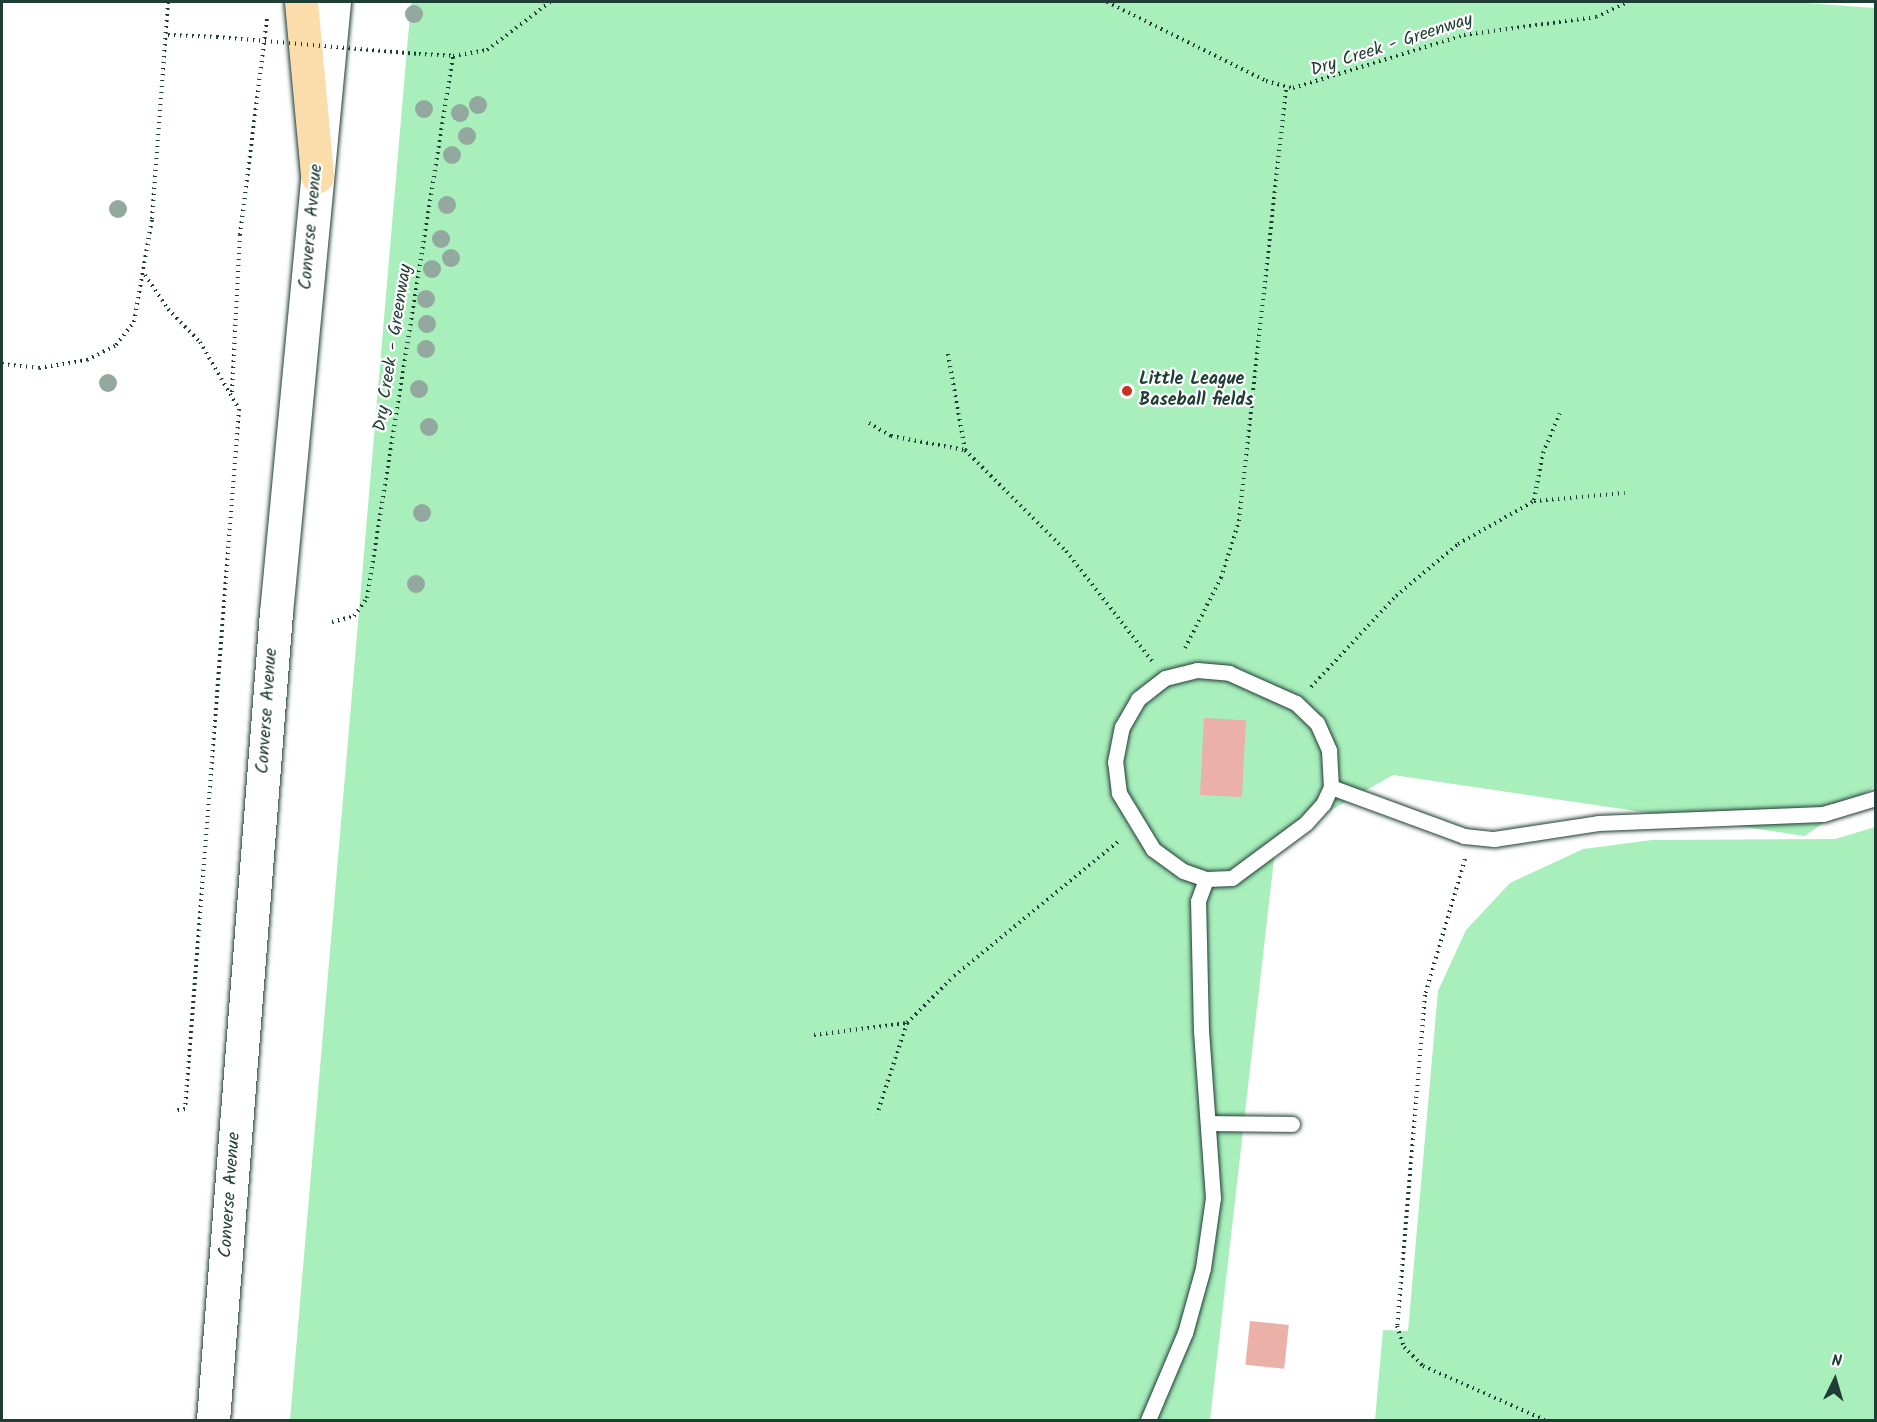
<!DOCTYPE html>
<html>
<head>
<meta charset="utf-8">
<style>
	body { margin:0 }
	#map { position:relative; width:1877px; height:1422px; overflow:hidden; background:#fff; font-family:Kalam,sans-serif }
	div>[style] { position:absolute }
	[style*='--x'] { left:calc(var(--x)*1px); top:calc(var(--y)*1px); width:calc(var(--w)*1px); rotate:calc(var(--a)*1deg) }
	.green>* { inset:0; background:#a8efbc }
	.building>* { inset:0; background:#ebb0a7; transform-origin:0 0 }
	.path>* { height:4px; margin-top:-2px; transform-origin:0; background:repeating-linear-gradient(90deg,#1f3d34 0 1.5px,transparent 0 6px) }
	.roads { filter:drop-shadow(0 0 2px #1f3d34) drop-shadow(0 0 2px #1f3d34) }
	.lane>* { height:15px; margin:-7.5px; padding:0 7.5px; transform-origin:7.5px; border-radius:7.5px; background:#fff }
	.secondary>* { height:33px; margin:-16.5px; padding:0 16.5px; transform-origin:16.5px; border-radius:16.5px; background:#fff }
	.primary>* { height:33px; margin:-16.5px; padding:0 16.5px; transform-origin:16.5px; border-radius:16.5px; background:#fbddab }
	.path-bridge>* { height:4px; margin-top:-2px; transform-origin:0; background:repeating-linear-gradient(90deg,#1f3d34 0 1.5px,transparent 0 6px) }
	.trees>* { width:18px; height:18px; margin:-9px; border-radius:50%; background:#93a89e }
	.dots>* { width:16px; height:16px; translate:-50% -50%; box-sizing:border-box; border:3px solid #fff; border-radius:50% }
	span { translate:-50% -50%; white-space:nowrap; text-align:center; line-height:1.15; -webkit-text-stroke:4.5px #fff; paint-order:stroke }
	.street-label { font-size:18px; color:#1f3d34 }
	.poi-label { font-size:18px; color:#1f3d34; font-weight:700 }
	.left { translate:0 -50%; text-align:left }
	.frame { position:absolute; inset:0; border:3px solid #1f3d34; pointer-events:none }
	.north { position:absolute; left:1805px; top:1350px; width:60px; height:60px; -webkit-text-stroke:4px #fff; paint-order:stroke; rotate:5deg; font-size:16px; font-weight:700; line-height:24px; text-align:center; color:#1f3d34 }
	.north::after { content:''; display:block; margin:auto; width:21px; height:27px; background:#1f3d34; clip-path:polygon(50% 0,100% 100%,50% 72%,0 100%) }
</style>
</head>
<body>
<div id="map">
	<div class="green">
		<div style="clip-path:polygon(411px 2px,1792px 2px,1875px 8px,1875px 786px,1805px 836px,1393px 775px,1276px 841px,1210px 1420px,290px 1420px)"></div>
		<div style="clip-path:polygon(1875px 827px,1875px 1420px,1375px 1420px,1383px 1330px,1408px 1331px,1438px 991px,1466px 930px,1510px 883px,1583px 849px,1652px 840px,1835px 839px)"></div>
	</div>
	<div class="building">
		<div style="left:1204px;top:718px;width:42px;height:77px;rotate:3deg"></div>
		<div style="left:1250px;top:1321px;width:39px;height:44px;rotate:6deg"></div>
	</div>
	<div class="path">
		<div style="--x:1107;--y:2;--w:178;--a:26.4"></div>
		<div style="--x:1266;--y:81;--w:28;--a:15"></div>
		<div style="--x:1293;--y:88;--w:179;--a:-17.2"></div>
		<div style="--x:1464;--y:35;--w:133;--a:-7.8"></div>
		<div style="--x:1596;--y:17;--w:35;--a:-25"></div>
		<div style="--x:168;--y:35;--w:49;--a:2.3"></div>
		<div style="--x:419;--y:54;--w:34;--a:3"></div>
		<div style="--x:453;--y:56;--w:35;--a:-10"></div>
		<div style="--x:487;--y:50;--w:79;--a:-37.3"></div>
		<div style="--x:145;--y:275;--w:41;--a:55.9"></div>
		<div style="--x:168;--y:309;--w:46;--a:45.9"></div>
		<div style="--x:200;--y:342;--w:78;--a:59.8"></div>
		<div style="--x:239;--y:409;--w:702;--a:94.41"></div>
		<div style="--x:185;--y:1109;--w:12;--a:171"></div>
		<div style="--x:948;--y:354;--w:97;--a:80"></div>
		<div style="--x:2;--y:364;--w:37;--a:6"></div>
		<div style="--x:39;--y:368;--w:49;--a:-9.5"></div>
		<div style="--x:87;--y:360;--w:33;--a:-27"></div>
		<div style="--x:116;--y:345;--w:29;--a:-52"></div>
		<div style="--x:134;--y:322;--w:105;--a:-80.1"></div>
		<div style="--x:152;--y:219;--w:218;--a:-85.8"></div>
		<div style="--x:232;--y:392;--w:157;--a:-87.1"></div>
		<div style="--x:240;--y:235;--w:220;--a:-82.9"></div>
		<div style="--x:869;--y:423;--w:26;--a:31"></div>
		<div style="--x:891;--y:436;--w:75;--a:10.7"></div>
		<div style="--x:965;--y:450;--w:143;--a:45"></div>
		<div style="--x:1066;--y:551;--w:140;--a:52"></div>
		<div style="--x:1534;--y:500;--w:48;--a:-79.2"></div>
		<div style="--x:1543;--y:453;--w:43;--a:-67"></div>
		<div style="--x:332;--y:622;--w:23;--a:-15"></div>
		<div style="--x:354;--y:616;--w:22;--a:-54"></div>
		<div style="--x:367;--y:598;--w:549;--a:-80.98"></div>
		<div style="--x:1185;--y:648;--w:79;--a:-62.8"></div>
		<div style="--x:1221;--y:578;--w:60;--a:-72.5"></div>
		<div style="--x:1239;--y:521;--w:437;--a:-83.8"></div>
		<div style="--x:1311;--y:687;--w:125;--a:-47"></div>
		<div style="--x:1396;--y:596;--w:81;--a:-40"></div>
		<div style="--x:1458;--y:544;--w:87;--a:-29.5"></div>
		<div style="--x:1534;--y:501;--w:91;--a:-5"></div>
		<div style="--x:1465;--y:859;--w:142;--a:106.4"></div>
		<div style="--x:1425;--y:995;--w:332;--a:94.8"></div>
		<div style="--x:1397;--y:1326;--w:22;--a:72"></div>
		<div style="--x:1404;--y:1347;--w:27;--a:45"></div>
		<div style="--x:1423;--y:1366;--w:133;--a:23.9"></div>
		<div style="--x:907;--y:1023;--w:66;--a:-45"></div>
		<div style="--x:954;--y:976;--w:215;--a:-39.3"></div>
		<div style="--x:814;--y:1035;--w:94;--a:-7.4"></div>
		<div style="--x:907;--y:1023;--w:96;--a:108.2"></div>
	</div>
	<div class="roads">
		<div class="lane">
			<div style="--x:1197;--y:670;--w:32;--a:5"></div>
			<div style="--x:1229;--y:673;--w:73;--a:24.1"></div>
			<div style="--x:1296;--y:703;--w:29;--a:44"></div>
			<div style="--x:1317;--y:723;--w:30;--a:66"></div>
			<div style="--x:1329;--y:750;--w:37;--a:87"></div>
			<div style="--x:1331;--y:787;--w:19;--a:115"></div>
			<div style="--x:1323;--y:804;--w:25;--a:132"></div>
			<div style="--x:1306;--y:823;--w:92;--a:143.4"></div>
			<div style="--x:1232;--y:878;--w:26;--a:178"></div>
			<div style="--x:1206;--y:879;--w:24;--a:-161"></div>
			<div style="--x:1183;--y:871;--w:37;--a:-144"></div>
			<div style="--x:1153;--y:849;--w:66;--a:-121.3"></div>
			<div style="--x:1119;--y:793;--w:31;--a:-97"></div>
			<div style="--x:1115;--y:762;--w:36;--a:-79"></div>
			<div style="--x:1122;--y:727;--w:32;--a:-60"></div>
			<div style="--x:1138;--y:699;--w:34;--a:-38"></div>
			<div style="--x:1165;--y:678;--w:33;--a:-14"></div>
			<div style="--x:1331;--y:787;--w:142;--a:20.2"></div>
			<div style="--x:1464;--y:836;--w:30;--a:6"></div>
			<div style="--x:1494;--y:839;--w:105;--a:-8.7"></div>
			<div style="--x:1598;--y:823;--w:225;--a:-2.3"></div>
			<div style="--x:1823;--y:814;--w:55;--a:-16.8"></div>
			<div style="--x:1210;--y:1123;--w:82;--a:0.7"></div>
			<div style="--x:1148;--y:1420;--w:95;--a:-67"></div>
			<div style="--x:1185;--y:1333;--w:67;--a:-74.5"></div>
			<div style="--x:1203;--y:1268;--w:71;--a:-81.9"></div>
			<div style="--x:1213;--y:1198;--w:167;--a:-94.1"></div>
			<div style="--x:1201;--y:1031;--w:130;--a:-91.3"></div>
			<div style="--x:1198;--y:901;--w:23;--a:-70"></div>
		</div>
		<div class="secondary">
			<div style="--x:213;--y:1420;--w:809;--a:-85.54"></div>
			<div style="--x:276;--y:613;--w:614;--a:-84.58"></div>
		</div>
		<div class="primary">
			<div style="--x:301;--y:2;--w:175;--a:84.7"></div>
		</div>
	</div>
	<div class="path-bridge">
		<div style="--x:217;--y:37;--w:203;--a:4.8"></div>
	</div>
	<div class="trees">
		<div style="left:414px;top:14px"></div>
		<div style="left:478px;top:105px"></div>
		<div style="left:424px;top:109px"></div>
		<div style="left:460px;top:113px"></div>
		<div style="left:467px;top:136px"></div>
		<div style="left:452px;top:155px"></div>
		<div style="left:447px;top:205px"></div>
		<div style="left:118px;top:209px"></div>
		<div style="left:441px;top:239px"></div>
		<div style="left:451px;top:258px"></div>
		<div style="left:432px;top:269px"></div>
		<div style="left:426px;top:299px"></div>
		<div style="left:427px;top:324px"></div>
		<div style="left:426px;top:349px"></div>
		<div style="left:108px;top:383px"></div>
		<div style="left:419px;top:389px"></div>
		<div style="left:429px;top:427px"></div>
		<div style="left:422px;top:513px"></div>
		<div style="left:416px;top:584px"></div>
	</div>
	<div class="dots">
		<div style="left:1127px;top:391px;background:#c8321e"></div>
	</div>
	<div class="street-label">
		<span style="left:1392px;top:46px;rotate:-18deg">Dry Creek - Greenway</span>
		<span style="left:312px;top:227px;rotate:-85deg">Converse Avenue</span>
		<span style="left:394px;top:348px;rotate:-81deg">Dry Creek - Greenway</span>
		<span style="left:268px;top:711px;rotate:-86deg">Converse Avenue</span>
		<span style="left:231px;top:1195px;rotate:-86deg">Converse Avenue</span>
	</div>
	<div class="poi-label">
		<span class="left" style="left:1139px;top:391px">Little League<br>Baseball fields</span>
	</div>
	<div class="frame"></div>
	<div class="north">N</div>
</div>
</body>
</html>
